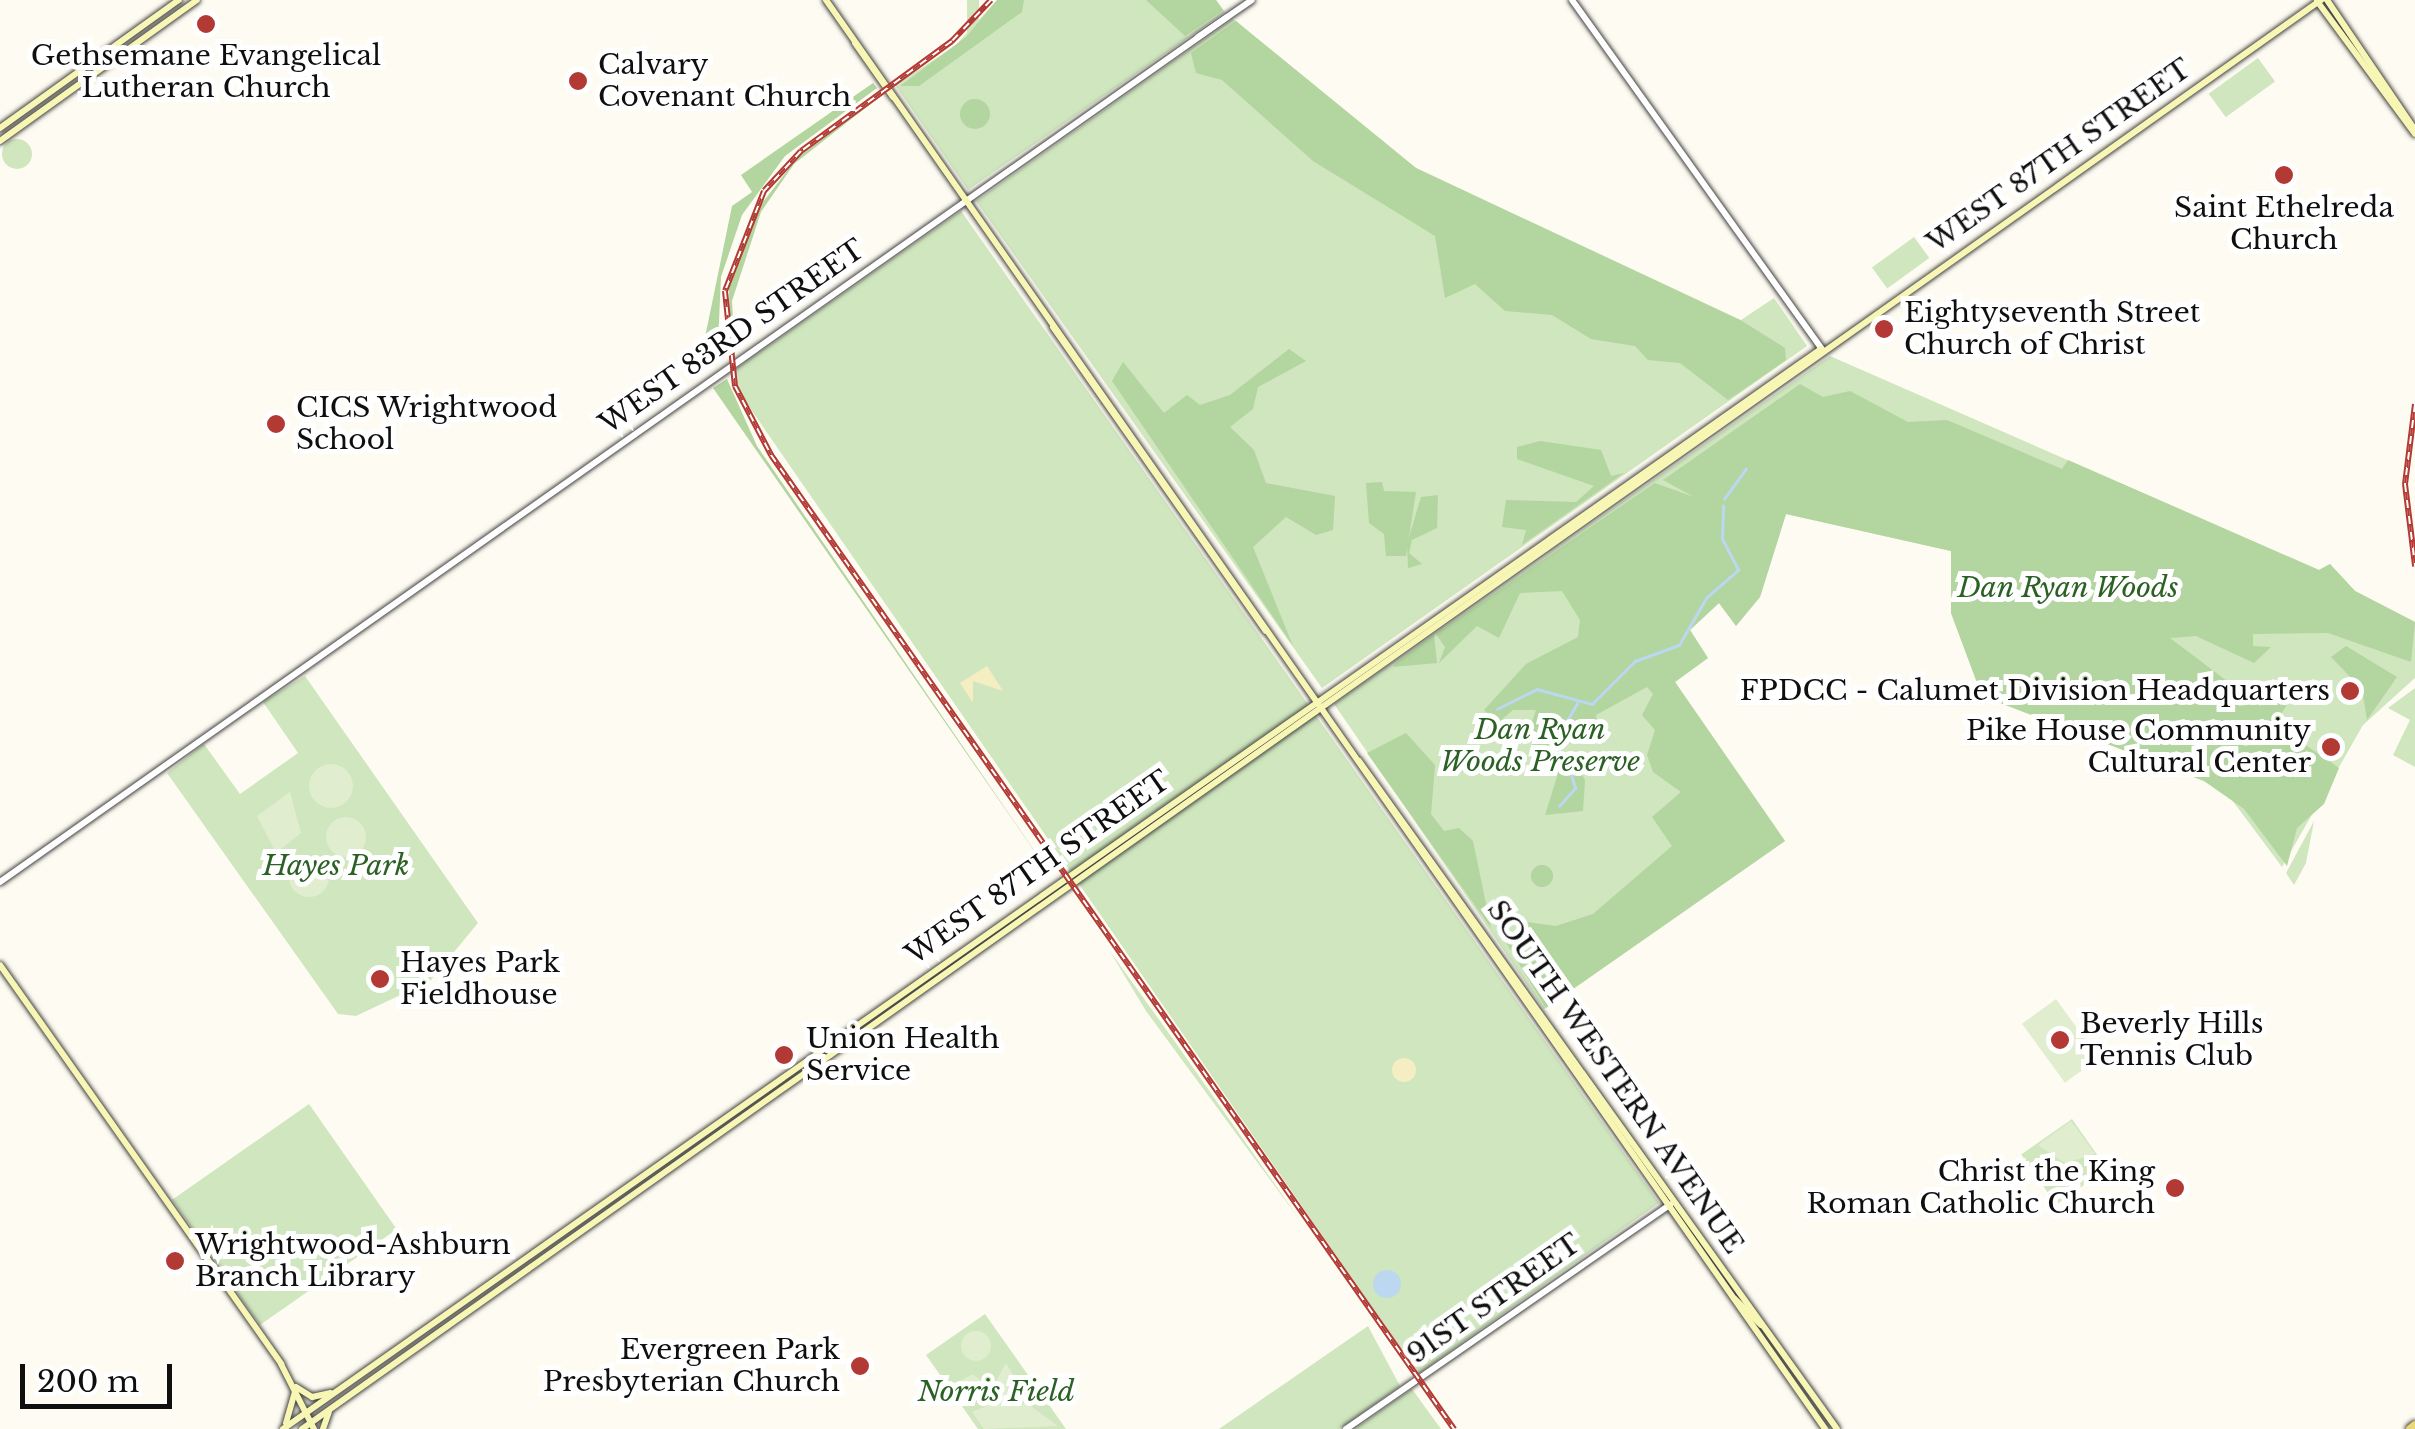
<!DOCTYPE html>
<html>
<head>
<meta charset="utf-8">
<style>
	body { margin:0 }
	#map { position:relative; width:2415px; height:1429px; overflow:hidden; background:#fefcf2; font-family:"Libre Baskerville",serif }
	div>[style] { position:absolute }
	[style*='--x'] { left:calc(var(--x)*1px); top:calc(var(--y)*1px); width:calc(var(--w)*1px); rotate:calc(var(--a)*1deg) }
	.green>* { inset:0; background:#cfe6be; transform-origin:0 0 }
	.round { border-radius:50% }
	.forest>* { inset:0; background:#b3d59f }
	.sand>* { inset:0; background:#f5eec3 }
	.pitch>* { inset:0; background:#e0eecf; transform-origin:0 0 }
	.water>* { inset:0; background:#bbd8f0 }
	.stream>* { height:2.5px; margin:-1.25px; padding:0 1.25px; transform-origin:1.25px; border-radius:1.25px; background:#bbd8f0 }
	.roads { filter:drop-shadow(0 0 2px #424242) drop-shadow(0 0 2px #424242) }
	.tertiary>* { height:6px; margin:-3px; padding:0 3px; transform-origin:3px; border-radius:3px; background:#fff }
	.secondary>* { height:6px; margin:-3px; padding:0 3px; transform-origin:3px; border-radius:3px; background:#f7f6b4 }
	.primary>* { height:8px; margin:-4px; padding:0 4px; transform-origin:4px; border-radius:4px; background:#ebd975 }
	.rail>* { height:6px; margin-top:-3px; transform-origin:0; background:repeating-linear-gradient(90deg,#fff 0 8px,#b23934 0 16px); box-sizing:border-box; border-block:2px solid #b23934 }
	.dots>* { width:28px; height:28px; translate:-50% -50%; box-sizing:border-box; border:5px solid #fff; border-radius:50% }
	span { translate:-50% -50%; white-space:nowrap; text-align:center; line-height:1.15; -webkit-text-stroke:10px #fff; paint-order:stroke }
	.poi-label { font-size:28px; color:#0f0f0f }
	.left { translate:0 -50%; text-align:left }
	.right { translate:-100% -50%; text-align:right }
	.street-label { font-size:28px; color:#0f0f0f }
	.park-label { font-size:28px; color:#2c6125; font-style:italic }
	.scale { position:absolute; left:20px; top:1364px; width:152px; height:45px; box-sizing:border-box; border:5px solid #0f0f0f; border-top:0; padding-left:12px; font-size:30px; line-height:35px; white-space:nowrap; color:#0f0f0f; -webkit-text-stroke:8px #fff; paint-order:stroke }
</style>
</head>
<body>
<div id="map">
	<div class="green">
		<div style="left:967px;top:0;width:12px;height:105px"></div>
		<div style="clip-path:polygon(997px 0,1216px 0,1225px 12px,968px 190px,895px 85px,955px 46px)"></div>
		<div style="clip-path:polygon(1233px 19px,1416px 168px,1741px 320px,1774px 298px,1807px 346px,1322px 688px,976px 201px)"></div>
		<div style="left:2258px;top:58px;width:29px;height:61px;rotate:54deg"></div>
		<div class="round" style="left:2px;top:139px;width:30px;height:30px"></div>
		<div style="clip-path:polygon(961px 211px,1659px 1203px,1418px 1374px,743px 398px,733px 371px)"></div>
		<div style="left:1914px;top:237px;width:26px;height:52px;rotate:54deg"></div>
		<div style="clip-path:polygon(1830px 356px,2319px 570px,2330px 564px,2355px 591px,2415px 622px,2415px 678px,2363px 725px,2282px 867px,2229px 796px,2204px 781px,1982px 696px,1951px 613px,1951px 551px,1786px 514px,1760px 597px,1736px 626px,1719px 603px,1690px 630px,1708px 658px,1675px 682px,1785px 841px,1544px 1009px,1334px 704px)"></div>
		<div style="clip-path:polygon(305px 676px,478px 923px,430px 981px,356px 1016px,338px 1014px,167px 773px,204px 744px,240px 794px,298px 753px,263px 702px)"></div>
		<div style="clip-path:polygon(2415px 688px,2415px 767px,2393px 755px,2410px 720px,2388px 708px)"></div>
		<div style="clip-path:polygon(2314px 821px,2306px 863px,2294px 885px,2286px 873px)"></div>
		<div style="clip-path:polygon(1109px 950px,1173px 1039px,1302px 1223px,1146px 1011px)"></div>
		<div style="left:309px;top:1104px;width:153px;height:167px;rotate:55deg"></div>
		<div style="left:2072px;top:1119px;width:61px;height:62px;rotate:55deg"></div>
		<div style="clip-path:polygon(985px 1314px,1066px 1429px,978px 1429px,926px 1355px)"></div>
		<div style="clip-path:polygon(1368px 1326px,1400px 1386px,1339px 1429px,1219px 1429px)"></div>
		<div style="clip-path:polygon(1412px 1389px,1441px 1429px,1355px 1429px)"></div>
	</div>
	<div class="forest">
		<div style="clip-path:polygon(997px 0,1024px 0,1022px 12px,919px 86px,900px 86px,966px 37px)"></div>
		<div style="clip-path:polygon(1146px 0,1216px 0,1223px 10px,1185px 36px)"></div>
		<div style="clip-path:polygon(1236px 21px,1416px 168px,1742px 321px,1785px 348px,1786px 360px,1728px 400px,1680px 363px,1648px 360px,1635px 346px,1591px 339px,1552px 315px,1505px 311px,1475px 284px,1445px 298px,1435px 236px,1313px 161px,1222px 80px,1196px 73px,1191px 53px)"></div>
		<div style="clip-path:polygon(873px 83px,877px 88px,785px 156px,742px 215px,721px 277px,717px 366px,703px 347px,732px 206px,752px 192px,741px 175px)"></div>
		<div style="clip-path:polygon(878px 98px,794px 164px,761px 212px,732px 301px,735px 354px,730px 357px,729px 288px,753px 215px,797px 158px)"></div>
		<div class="round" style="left:960px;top:99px;width:30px;height:30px"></div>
		<div style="clip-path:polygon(1289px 349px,1306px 361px,1258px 387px,1253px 409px,1230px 427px,1254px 450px,1266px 483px,1335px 496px,1333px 530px,1316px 535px,1286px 517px,1253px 547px,1293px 646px,1112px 381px,1123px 362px,1164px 413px,1187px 395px,1200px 405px,1230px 395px)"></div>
		<div style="clip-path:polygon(727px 379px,757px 446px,1053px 878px,713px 388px)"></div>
		<div style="clip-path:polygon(1800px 384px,1823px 397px,1850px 391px,1908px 422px,1947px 420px,2062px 469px,2068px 460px,2319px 570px,2330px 564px,2355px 591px,2415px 622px,2411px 662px,2328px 633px,2253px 634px,2253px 646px,2271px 647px,2254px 663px,2196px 636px,2170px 638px,2260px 706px,2280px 691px,2293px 695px,2275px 724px,2339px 768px,2324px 804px,2297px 828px,2287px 866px,2244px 809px,2204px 781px,1982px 696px,1951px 613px,1951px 551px,1786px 514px,1760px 597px,1736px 626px,1719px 603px,1690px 630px,1708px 658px,1675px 682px,1785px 841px,1546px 1008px,1505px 941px,1527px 922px,1556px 926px,1593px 914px,1672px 846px,1652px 817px,1681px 792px,1653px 772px,1647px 755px,1655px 730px,1642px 715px,1653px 694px,1647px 687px,1596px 715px,1598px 736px,1548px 745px,1545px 759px,1527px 737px,1536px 710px,1513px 710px,1498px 723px,1484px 710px,1526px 664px,1578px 637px,1580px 620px,1562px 591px,1520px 593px,1499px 638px,1477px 626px,1439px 663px,1445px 647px,1436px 634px,1655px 483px,1694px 497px,1663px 480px)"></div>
		<div style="clip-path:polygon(1540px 441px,1601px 450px,1611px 476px,1624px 473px,1522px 545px,1526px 530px,1502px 527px,1506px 500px,1576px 502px,1594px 486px,1517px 459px,1517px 447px)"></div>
		<div style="clip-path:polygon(1382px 482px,1384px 491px,1416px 492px,1406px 556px,1386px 556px,1384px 534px,1369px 523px,1366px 483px)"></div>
		<div style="clip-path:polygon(1438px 495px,1437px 528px,1412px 540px,1409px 553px,1422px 564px,1408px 568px,1407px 544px,1421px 497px)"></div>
		<div style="clip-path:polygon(1434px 635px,1437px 663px,1393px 667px,1396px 663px)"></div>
		<div style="clip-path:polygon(2346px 646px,2397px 677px,2367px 720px,2362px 689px,2331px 657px)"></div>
		<div style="clip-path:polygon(1406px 733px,1435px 765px,1431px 814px,1444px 831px,1459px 828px,1473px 841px,1491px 928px,1367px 753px)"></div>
		<div style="clip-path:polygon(1574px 761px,1585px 780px,1583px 811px,1545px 815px,1560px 767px)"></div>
		<div class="round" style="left:1531px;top:865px;width:22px;height:22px"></div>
	</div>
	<div class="sand">
		<div style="clip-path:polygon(987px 666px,1003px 691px,973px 681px,973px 703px,960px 683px)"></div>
		<div class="round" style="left:1392px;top:1058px;width:24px;height:24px"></div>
	</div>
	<div class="pitch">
		<div class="round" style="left:309px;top:764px;width:44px;height:44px"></div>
		<div style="clip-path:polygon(290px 792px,301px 833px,276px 853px,257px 816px)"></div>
		<div class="round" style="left:326px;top:817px;width:40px;height:40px"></div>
		<div class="round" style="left:289px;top:857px;width:40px;height:40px"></div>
		<div style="left:2056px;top:999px;width:73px;height:42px;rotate:54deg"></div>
		<div style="clip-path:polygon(2071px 1121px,2095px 1154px,2065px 1163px,2038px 1145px)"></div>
		<div class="round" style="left:961px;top:1331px;width:30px;height:30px"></div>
		<div style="clip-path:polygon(1006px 1363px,1021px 1389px,997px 1401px,1028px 1404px,1058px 1426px,984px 1429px,972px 1412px,996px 1402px,992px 1392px,969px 1405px,952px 1385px,973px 1374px,991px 1390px)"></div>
	</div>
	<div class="water">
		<div class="round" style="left:1373px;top:1270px;width:28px;height:28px"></div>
	</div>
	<div class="stream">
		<div style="--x:1724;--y:499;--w:37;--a:-54"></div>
		<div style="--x:1497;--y:709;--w:45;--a:-26.6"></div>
		<div style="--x:1537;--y:689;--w:57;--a:15.3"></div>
		<div style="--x:1592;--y:704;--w:61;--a:-45"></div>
		<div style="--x:1635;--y:661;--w:47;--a:-20"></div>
		<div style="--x:1679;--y:645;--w:54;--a:-60.1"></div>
		<div style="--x:1706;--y:598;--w:43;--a:-41.2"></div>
		<div style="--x:1738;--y:570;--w:35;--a:-117"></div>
		<div style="--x:1722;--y:539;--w:33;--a:-88"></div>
		<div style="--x:1557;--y:737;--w:39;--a:-59"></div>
		<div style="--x:1559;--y:806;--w:24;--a:-48"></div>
		<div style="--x:1575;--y:788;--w:28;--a:-107"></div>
	</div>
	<div class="roads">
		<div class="tertiary">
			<div style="--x:1572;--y:0;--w:429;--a:54.4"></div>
			<div style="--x:1198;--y:37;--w:65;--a:-34.4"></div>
			<div style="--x:0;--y:882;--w:1501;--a:-35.18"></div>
			<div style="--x:1346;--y:1429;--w:394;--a:-34.7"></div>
		</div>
		<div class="secondary">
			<div style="--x:826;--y:0;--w:1744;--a:55.04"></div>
			<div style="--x:2327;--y:0;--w:157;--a:55.9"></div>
			<div style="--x:2317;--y:1;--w:165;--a:53.6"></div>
			<div style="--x:855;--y:43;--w:66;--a:54.9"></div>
			<div style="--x:0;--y:128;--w:220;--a:-35.6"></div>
			<div style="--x:0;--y:141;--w:242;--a:-35.6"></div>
			<div style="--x:1053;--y:327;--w:371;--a:55"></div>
			<div style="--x:1359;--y:761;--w:821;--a:54.41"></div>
			<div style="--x:0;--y:965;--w:488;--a:54.8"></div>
			<div style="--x:281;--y:1364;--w:73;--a:63.1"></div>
			<div style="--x:1735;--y:1299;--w:37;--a:45"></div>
			<div style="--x:296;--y:1387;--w:19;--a:32"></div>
			<div style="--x:312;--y:1397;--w:19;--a:-12"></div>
			<div style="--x:286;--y:1423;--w:32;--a:-74"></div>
			<div style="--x:283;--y:1429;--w:1879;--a:-35.08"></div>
			<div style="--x:302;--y:1429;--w:2474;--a:-35.29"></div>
			<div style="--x:323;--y:1429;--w:18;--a:-71"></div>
		</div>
		<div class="primary">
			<div style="--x:2410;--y:1429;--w:6;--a:-39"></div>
		</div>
	</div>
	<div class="rail">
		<div style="--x:991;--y:0;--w:57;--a:133.6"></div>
		<div style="--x:952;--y:41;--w:187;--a:143.9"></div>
		<div style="--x:801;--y:151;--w:54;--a:132.8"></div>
		<div style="--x:764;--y:191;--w:107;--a:111.3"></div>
		<div style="--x:725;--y:291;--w:96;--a:84"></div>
		<div style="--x:735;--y:386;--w:78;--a:62.4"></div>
		<div style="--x:771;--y:455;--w:1190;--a:54.96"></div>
		<div style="--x:2415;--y:404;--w:81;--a:97.1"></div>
		<div style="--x:2405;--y:484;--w:83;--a:83"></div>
	</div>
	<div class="dots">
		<div style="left:206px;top:24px;background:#b23934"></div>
		<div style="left:578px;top:81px;background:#b23934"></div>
		<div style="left:2284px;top:175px;background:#b23934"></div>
		<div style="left:1884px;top:329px;background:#b23934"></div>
		<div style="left:276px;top:424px;background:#b23934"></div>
		<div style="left:2350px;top:691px;background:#b23934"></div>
		<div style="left:2331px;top:747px;background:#b23934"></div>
		<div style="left:380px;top:979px;background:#b23934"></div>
		<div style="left:2060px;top:1040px;background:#b23934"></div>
		<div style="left:784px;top:1055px;background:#b23934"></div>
		<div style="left:2175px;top:1188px;background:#b23934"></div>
		<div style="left:175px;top:1261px;background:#b23934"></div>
		<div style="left:860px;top:1366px;background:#b23934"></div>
	</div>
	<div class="poi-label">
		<span style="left:206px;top:72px">Gethsemane Evangelical<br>Lutheran Church</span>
		<span class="left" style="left:598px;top:81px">Calvary<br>Covenant Church</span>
		<span style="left:2284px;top:224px">Saint Ethelreda<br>Church</span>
		<span class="left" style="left:1904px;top:329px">Eightyseventh Street<br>Church of Christ</span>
		<span class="left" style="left:296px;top:424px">CICS Wrightwood<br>School</span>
		<span class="right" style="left:2330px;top:691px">FPDCC - Calumet Division Headquarters</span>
		<span class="right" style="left:2311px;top:747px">Pike House Community<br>Cultural Center</span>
		<span class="left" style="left:400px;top:979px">Hayes Park<br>Fieldhouse</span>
		<span class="left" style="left:2080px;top:1040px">Beverly Hills<br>Tennis Club</span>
		<span class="left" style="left:806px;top:1055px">Union Health<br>Service</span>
		<span class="right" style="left:2155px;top:1188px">Christ the King<br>Roman Catholic Church</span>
		<span class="left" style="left:195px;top:1261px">Wrightwood-Ashburn<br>Branch Library</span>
		<span class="right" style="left:840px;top:1366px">Evergreen Park<br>Presbyterian Church</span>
	</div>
	<div class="street-label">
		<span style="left:2059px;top:156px;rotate:-35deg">WEST 87TH STREET</span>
		<span style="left:732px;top:337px;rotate:-35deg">WEST 83RD STREET</span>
		<span style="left:1038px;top:868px;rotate:-35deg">WEST 87TH STREET</span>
		<span style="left:1615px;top:1077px;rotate:55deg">SOUTH WESTERN AVENUE</span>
		<span style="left:1494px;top:1299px;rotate:-35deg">91ST STREET</span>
	</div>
	<div class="park-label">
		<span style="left:2068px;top:588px">Dan Ryan Woods</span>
		<span style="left:1540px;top:746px">Dan Ryan<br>Woods Preserve</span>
		<span style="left:336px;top:866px">Hayes Park</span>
		<span style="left:996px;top:1392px">Norris Field</span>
	</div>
	<div class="scale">200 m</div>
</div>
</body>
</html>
